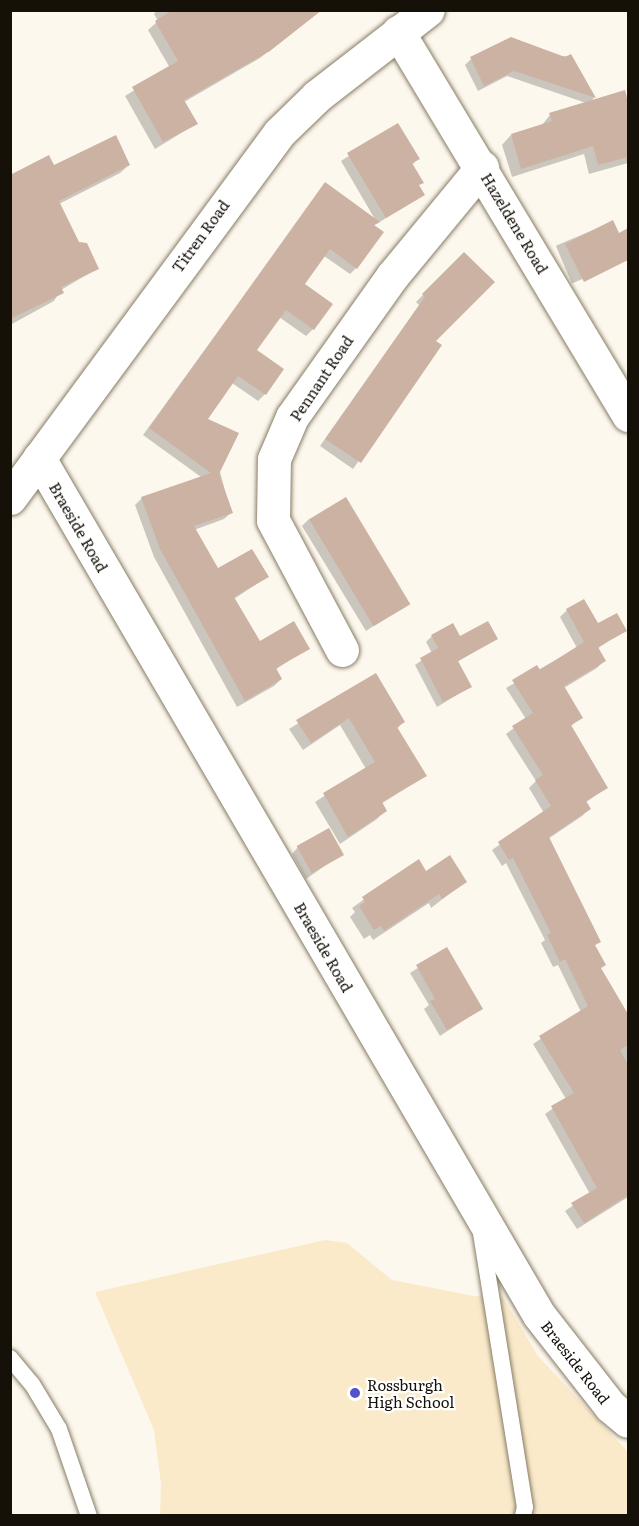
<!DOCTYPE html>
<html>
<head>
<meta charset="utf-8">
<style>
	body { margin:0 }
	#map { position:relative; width:639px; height:1526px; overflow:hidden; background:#fdf8ee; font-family:Literata,serif }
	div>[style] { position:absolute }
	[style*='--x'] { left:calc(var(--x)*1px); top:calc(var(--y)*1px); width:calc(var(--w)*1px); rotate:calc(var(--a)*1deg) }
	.built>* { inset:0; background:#faeaca }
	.shadow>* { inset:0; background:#0003; transform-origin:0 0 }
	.building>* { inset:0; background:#cbb2a3; transform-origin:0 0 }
	.roads { filter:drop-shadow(0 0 2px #877c66) drop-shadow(0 0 2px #877c66) }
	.lane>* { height:16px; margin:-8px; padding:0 8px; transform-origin:8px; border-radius:8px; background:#fff }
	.street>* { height:33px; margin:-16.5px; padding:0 16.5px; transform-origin:16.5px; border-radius:16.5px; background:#fff }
	.secondary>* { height:33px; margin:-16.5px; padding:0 16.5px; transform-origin:16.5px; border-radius:16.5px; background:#fff }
	.dots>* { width:16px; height:16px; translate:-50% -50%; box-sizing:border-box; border:3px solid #fff; border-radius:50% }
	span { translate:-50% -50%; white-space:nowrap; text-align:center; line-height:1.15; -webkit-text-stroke:4.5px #fff; paint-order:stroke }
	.street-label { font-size:15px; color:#151109 }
	.poi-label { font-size:15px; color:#151109 }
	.left { translate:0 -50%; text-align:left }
	.frame { position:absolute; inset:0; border:12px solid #151109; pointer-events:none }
</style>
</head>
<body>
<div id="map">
	<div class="built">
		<div style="clip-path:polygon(325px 1240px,347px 1243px,392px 1280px,474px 1296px,503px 1297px,538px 1356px,628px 1452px,628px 1515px,160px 1515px,161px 1484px,154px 1430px,95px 1292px)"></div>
	</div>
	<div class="shadow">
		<div style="clip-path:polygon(157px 10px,313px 10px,314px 15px,260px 58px,184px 102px,196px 124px,155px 149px,125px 96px,170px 68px,148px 30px,158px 21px,154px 14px)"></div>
		<div style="clip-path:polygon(571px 56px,594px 98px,589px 103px,624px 92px,628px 107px,628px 163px,589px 174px,584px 154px,512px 177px,502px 145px,511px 135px,541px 126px,550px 115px,586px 103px,507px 76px,478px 91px,465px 65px,471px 59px)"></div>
		<div style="clip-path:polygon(397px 125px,418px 159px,412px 165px,422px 182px,418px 186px,424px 195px,373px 226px,356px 268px,350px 274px,324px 256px,303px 285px,313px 329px,306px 336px,279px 317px,255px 351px,282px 369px,265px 394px,258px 401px,232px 383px,206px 419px,231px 513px,224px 519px,194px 530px,218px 570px,267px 577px,234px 599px,259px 643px,308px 648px,275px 670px,281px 679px,274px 686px,237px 707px,154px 557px,135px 505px,142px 498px,201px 477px,143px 435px,325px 184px,376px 221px,341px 161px)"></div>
		<div style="clip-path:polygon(129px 165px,120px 173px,59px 204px,78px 243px,98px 268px,61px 290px,54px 301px,10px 325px,10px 297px,53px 167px)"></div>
		<div style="left:612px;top:222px;width:41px;height:61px;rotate:67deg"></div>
		<div style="clip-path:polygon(464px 254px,433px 341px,440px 346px,353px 469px,320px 446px,419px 305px,416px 302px)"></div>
		<div style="clip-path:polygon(309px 519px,408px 603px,366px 631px,302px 526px)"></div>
		<div style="clip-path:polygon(567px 610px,597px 625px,625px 630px,597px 649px,604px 661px,597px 668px,564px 688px,581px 717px,570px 727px,606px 788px,585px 803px,589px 809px,582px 816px,548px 839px,600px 941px,594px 946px,596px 964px,628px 1019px,628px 1197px,577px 1229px,565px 1211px,590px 1194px,545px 1114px,566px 1099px,533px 1044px,581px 1012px,558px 965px,553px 967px,541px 943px,545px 940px,506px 863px,502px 866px,492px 850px,544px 813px,529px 788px,536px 781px,506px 734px,526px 719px,506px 688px,577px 648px,560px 617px)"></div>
		<div style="clip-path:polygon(432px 636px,496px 639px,457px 662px,470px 687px,437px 707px,415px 665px,432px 653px,426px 642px)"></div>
		<div style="clip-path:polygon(376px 675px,403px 722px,397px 729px,425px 776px,381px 804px,385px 811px,377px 819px,340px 844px,315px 802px,366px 769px,340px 725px,303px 750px,289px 729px)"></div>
		<div style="clip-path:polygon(298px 847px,342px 854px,306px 879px,292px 854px)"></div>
		<div style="clip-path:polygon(418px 861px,426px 873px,466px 881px,431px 908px,429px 903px,373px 940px,370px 935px,364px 939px,350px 917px,355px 912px,352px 908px)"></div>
		<div style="clip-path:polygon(447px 949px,481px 1009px,440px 1036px,424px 1009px,429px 1005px,410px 973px)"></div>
	</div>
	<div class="building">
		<div style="clip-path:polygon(173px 10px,322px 10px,270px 51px,184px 100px,198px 124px,163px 142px,132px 87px,178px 61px,155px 21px)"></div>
		<div style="clip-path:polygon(511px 37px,565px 57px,571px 54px,596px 98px,514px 71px,484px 86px,470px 57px)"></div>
		<div style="clip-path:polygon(625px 90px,628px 102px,628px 157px,598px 165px,593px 146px,521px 169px,511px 134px,552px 121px,549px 113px)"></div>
		<div style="clip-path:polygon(398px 123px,420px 159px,412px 163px,424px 183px,419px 185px,425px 195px,386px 218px,347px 153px)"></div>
		<div style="clip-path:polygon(116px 135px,130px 165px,59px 201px,79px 242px,87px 243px,99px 269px,61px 287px,64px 293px,10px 319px,10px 175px,49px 155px,54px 165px)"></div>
		<div style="clip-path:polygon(325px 182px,380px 222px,374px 225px,384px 232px,357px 269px,330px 249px,305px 284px,333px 304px,314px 330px,286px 310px,257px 350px,284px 369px,266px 395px,238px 376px,208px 419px,239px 433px,219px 474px,233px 513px,194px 526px,218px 568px,252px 549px,269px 577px,234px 597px,260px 641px,294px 621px,310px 649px,276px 668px,282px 679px,245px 701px,160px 549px,141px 497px,211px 473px,149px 428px)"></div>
		<div style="clip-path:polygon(613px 220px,619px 233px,628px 228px,628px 260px,584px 282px,565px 244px)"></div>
		<div style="clip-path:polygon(464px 252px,495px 282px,436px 341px,442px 345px,361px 463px,325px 439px,425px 297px,422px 294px)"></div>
		<div style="left:346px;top:497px;width:125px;height:43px;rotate:59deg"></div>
		<div style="clip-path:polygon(584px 599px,598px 623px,617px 613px,627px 631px,598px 647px,606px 661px,564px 686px,583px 718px,571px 725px,608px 788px,586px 801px,591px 809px,549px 837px,601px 942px,595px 945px,606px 965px,601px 968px,628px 1014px,628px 1045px,620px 1050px,628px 1065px,628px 1195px,584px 1223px,571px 1203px,597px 1188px,551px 1106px,574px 1093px,539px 1036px,588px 1006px,565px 959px,560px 962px,547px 935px,551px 933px,513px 858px,509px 860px,498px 842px,551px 806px,535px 780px,543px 775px,512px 726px,533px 713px,512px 680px,537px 665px,540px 670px,584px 642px,566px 609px)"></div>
		<div style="clip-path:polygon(488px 621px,498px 639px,458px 661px,472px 687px,443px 702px,420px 658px,438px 648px,431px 635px,453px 623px,460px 636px)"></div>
		<div style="clip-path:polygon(376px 673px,405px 722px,397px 727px,427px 776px,382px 802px,387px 811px,348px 837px,323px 793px,375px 762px,349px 718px,311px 743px,296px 720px)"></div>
		<div style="left:329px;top:828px;width:31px;height:37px;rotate:61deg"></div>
		<div style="clip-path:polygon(450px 855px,467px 882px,442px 899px,439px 894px,384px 931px,381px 926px,374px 930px,359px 906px,365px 902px,362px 897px,419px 859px,426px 871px)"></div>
		<div style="clip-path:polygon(447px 947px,483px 1009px,447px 1030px,430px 1001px,435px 999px,416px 965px)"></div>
	</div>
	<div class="roads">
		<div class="lane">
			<div style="--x:481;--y:1233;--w:278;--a:80.9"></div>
			<div style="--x:525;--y:1507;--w:9;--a:103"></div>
			<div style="--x:10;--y:1358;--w:34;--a:50"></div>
			<div style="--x:32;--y:1384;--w:52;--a:59"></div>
			<div style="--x:59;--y:1429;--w:92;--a:71"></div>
		</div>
		<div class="street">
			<div style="--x:398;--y:32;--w:447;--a:59"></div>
			<div style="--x:39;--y:458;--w:992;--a:59.74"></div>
			<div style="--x:539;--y:1315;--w:115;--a:52"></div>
			<div style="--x:610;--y:1406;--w:23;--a:40"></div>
			<div style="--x:342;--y:650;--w:147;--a:-118"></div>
			<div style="--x:273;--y:520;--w:61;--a:-89.1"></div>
			<div style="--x:274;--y:459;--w:46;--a:-66.8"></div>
			<div style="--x:292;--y:417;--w:174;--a:-54.6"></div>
			<div style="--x:393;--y:275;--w:140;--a:-50.5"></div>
		</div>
		<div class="secondary">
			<div style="--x:10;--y:498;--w:453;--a:-53.6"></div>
			<div style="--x:279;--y:133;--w:53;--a:-44.2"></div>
			<div style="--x:317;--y:96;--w:140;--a:-37.8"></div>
		</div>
	</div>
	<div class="dots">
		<div style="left:355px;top:1393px;background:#5352c9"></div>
	</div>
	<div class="street-label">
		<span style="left:515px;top:223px;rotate:59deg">Hazeldene Road</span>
		<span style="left:200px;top:236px;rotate:-54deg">Titren Road</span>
		<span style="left:321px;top:378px;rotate:-56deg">Pennant Road</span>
		<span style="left:79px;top:527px;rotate:60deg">Braeside Road</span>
		<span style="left:324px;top:947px;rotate:60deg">Braeside Road</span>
		<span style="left:576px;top:1362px;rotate:52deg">Braeside Road</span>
	</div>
	<div class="poi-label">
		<span class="left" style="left:367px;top:1393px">Rossburgh<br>High School</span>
	</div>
	<div class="frame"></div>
</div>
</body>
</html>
